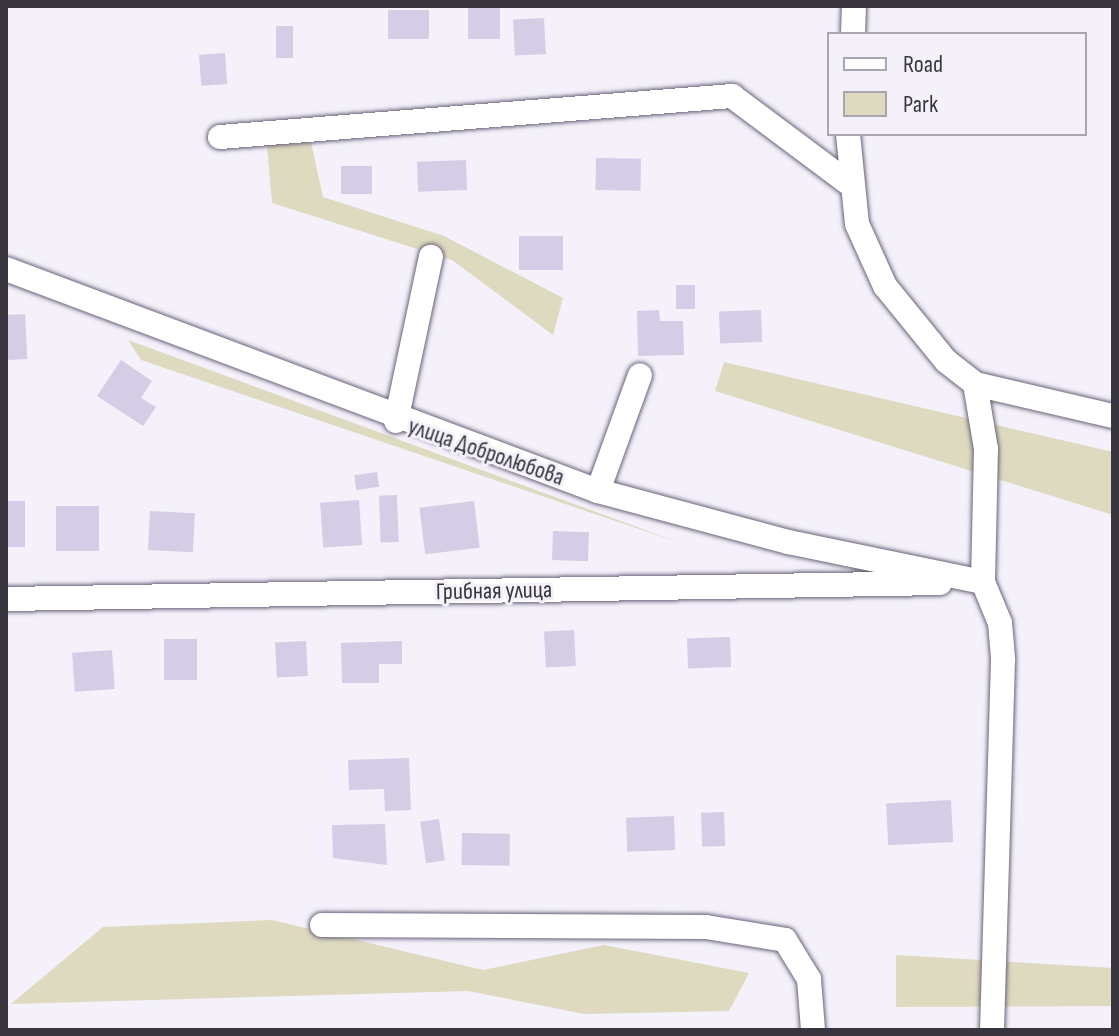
<!DOCTYPE html>
<html>
<head>
<meta charset="utf-8">
<style>
	body { margin:0 }
	#map { position:relative; width:1119px; height:1036px; overflow:hidden; background:#f4f1fb; font-family:"Sofia Sans Condensed",sans-serif }
	div>[style] { position:absolute }
	[style*='--x'] { left:calc(var(--x)*1px); top:calc(var(--y)*1px); width:calc(var(--w)*1px); rotate:calc(var(--a)*1deg) }
	.green>* { inset:0; background:#dddabf }
	.building>* { inset:0; background:#d5cce6; transform-origin:0 0 }
	.roads { filter:drop-shadow(0 0 2px #6b637a) drop-shadow(0 0 2px #6b637a) }
	.minor>* { height:24px; margin:-12px; padding:0 12px; transform-origin:12px; border-radius:12px; background:#fff }
	span { translate:-50% -50%; white-space:nowrap; text-align:center; line-height:1.15; -webkit-text-stroke:6px #f4f1fb; paint-order:stroke }
	.street-label { font-size:24px; color:#38353f }
	.frame { position:absolute; inset:0; border:8px solid #38353f; pointer-events:none }
	.legend { position:absolute; left:827px; top:32px; width:260px; height:104px; box-sizing:border-box; background:#f4f1fb; border:2px solid #a9a6b0; margin:0; padding:10px 14px; list-style:none; font-size:24px; color:#38353f }
	.legend li { display:flex; align-items:center; gap:16px; height:40px }
	.legend b { width:40px; border:2px solid #a9a6b0 }
</style>
</head>
<body>
<div id="map">
	<div class="green">
		<div style="clip-path:polygon(308px 129px,323px 197px,444px 236px,563px 298px,553px 335px,452px 260px,272px 203px,267px 146px)"></div>
		<div style="clip-path:polygon(128px 340px,683px 544px,141px 360px)"></div>
		<div style="clip-path:polygon(724px 362px,1113px 452px,1113px 515px,715px 391px)"></div>
		<div style="clip-path:polygon(272px 920px,483px 970px,604px 945px,749px 973px,729px 1011px,584px 1014px,468px 991px,11px 1004px,103px 927px)"></div>
		<div style="clip-path:polygon(896px 955px,1113px 968px,1113px 1006px,896px 1007px)"></div>
	</div>
	<div class="building">
		<div style="left:468px;top:6px;width:32px;height:33px"></div>
		<div style="left:388px;top:10px;width:41px;height:29px"></div>
		<div style="left:544px;top:18px;width:36px;height:31px;rotate:87deg"></div>
		<div style="left:276px;top:26px;width:17px;height:32px"></div>
		<div style="left:225px;top:53px;width:31px;height:26px;rotate:86deg"></div>
		<div style="left:596px;top:158px;width:45px;height:32px;rotate:1deg"></div>
		<div style="left:466px;top:160px;width:30px;height:49px;rotate:88deg"></div>
		<div style="left:341px;top:166px;width:31px;height:28px"></div>
		<div style="left:519px;top:236px;width:44px;height:34px"></div>
		<div style="left:676px;top:285px;width:19px;height:24px"></div>
		<div style="clip-path:polygon(659px 310px,660px 321px,683px 321px,684px 355px,638px 356px,637px 311px)"></div>
		<div style="left:761px;top:310px;width:32px;height:42px;rotate:88deg"></div>
		<div style="left:25px;top:314px;width:45px;height:19px;rotate:87deg"></div>
		<div style="clip-path:polygon(121px 360px,152px 381px,141px 398px,156px 407px,143px 426px,97px 396px)"></div>
		<div style="left:377px;top:472px;width:15px;height:23px;rotate:82deg"></div>
		<div style="left:397px;top:495px;width:47px;height:18px;rotate:88deg"></div>
		<div style="left:359px;top:500px;width:45px;height:39px;rotate:86deg"></div>
		<div style="left:6px;top:501px;width:19px;height:46px"></div>
		<div style="left:474px;top:501px;width:47px;height:55px;rotate:83deg"></div>
		<div style="left:56px;top:506px;width:43px;height:45px"></div>
		<div style="left:150px;top:511px;width:45px;height:39px;rotate:3deg"></div>
		<div style="left:553px;top:531px;width:36px;height:29px;rotate:2deg"></div>
		<div style="left:574px;top:630px;width:36px;height:30px;rotate:87deg"></div>
		<div style="left:730px;top:637px;width:30px;height:43px;rotate:88deg"></div>
		<div style="left:164px;top:639px;width:33px;height:41px"></div>
		<div style="left:306px;top:641px;width:35px;height:31px;rotate:87deg"></div>
		<div style="clip-path:polygon(402px 641px,402px 664px,379px 664px,379px 683px,342px 683px,341px 643px)"></div>
		<div style="left:112px;top:650px;width:39px;height:40px;rotate:86deg"></div>
		<div style="clip-path:polygon(409px 758px,411px 810px,385px 811px,384px 789px,349px 790px,348px 760px)"></div>
		<div style="left:951px;top:800px;width:42px;height:65px;rotate:87deg"></div>
		<div style="left:724px;top:812px;width:34px;height:23px;rotate:88deg"></div>
		<div style="left:674px;top:816px;width:34px;height:48px;rotate:88deg"></div>
		<div style="left:439px;top:819px;width:42px;height:19px;rotate:82deg"></div>
		<div style="clip-path:polygon(385px 824px,387px 865px,333px 858px,332px 825px)"></div>
		<div style="left:462px;top:833px;width:48px;height:32px;rotate:1deg"></div>
	</div>
	<div class="roads">
		<div class="minor">
			<div style="--x:853;--y:34;--w:28;--a:-88"></div>
			<div style="--x:848;--y:134;--w:90;--a:84.3"></div>
			<div style="--x:857;--y:224;--w:68;--a:65.7"></div>
			<div style="--x:885;--y:286;--w:97;--a:50.9"></div>
			<div style="--x:946;--y:361;--w:37;--a:38"></div>
			<div style="--x:975;--y:384;--w:66;--a:80.4"></div>
			<div style="--x:986;--y:449;--w:133;--a:91.3"></div>
			<div style="--x:983;--y:582;--w:44;--a:67.5"></div>
			<div style="--x:1000;--y:623;--w:37;--a:85"></div>
			<div style="--x:1003;--y:660;--w:370;--a:91.7"></div>
			<div style="--x:220;--y:137;--w:514;--a:-4.58"></div>
			<div style="--x:732;--y:96;--w:144;--a:36.8"></div>
			<div style="--x:6;--y:269;--w:632;--a:20.56"></div>
			<div style="--x:598;--y:491;--w:197;--a:15"></div>
			<div style="--x:788;--y:542;--w:199;--a:11.6"></div>
			<div style="--x:975;--y:384;--w:142;--a:13.1"></div>
			<div style="--x:396;--y:421;--w:168;--a:-78"></div>
			<div style="--x:598;--y:491;--w:123;--a:-70.1"></div>
			<div style="--x:6;--y:599;--w:934;--a:-0.98"></div>
			<div style="--x:322;--y:925;--w:384;--a:0.3"></div>
			<div style="--x:706;--y:927;--w:80;--a:9.3"></div>
			<div style="--x:785;--y:940;--w:46;--a:58.4"></div>
			<div style="--x:809;--y:979;--w:51;--a:85.5"></div>
		</div>
	</div>
	<div class="street-label">
		<span style="left:486px;top:452px;rotate:19deg">улица Добролюбова</span>
		<span style="left:494px;top:591px;rotate:-1deg">Грибная улица</span>
	</div>
	<div class="frame"></div>
	<ul class="legend">
	<li><b style="height:10px;background:#fff"></b>Road</li>
	<li><b style="height:22px;background:#dddabf"></b>Park</li>
	</ul>
</div>
</body>
</html>
